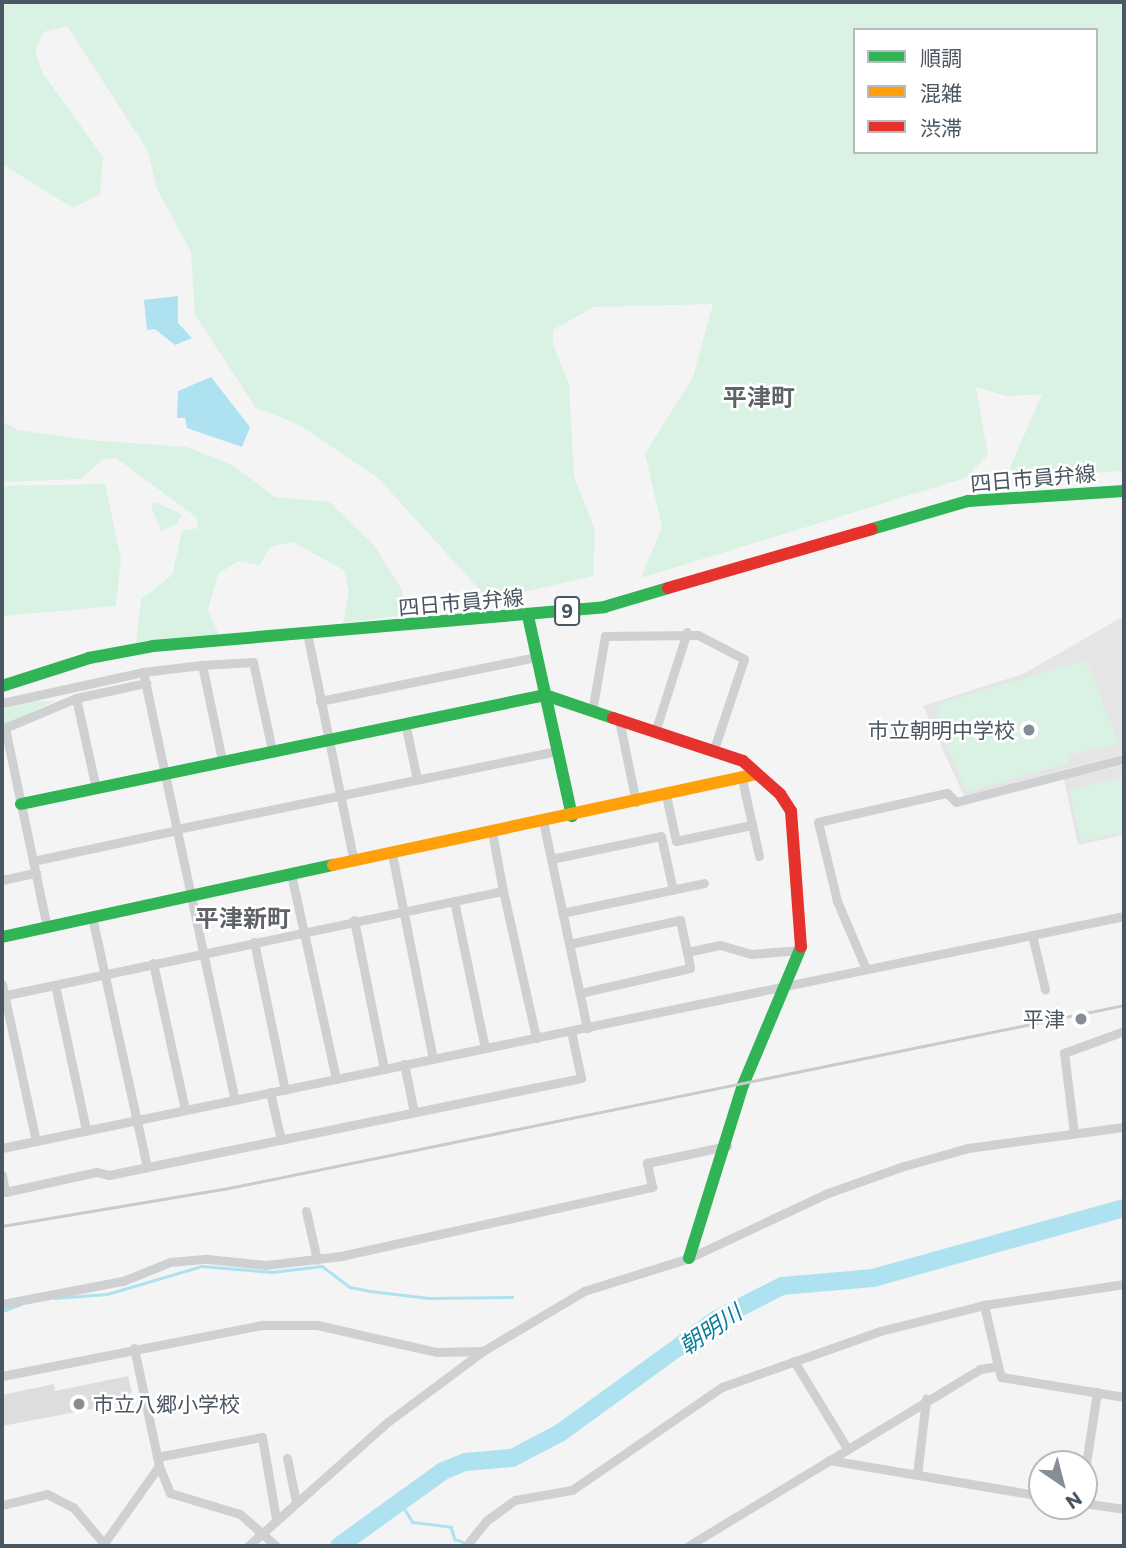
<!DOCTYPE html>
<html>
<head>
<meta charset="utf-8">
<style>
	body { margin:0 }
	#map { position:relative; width:1126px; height:1548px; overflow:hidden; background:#f4f4f4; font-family:Commissioner,"Noto Sans JP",sans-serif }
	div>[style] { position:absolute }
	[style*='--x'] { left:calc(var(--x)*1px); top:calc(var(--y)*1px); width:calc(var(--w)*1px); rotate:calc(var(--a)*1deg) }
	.education>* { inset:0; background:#e6e5e6 }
	.green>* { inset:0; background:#d9f2e3 }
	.water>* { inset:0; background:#aee2f0 }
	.stream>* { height:2.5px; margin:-1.25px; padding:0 1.25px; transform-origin:1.25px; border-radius:1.25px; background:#aee2f0 }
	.river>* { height:18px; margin:-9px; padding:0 9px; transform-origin:9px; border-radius:9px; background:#aee2f0 }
	.building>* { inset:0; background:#ddddde }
	.street>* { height:9px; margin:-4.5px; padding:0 4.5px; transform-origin:4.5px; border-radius:4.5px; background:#ced0d2 }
	.fast>* { height:12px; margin:-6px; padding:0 6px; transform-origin:6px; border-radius:6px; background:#30b455 }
	.slow>* { height:12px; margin:-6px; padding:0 6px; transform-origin:6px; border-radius:6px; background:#ff9f0a }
	.jam>* { height:12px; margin:-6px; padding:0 6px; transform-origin:6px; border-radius:6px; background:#e5322d }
	.rail>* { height:2.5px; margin:-1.25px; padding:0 1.25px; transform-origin:1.25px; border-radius:1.25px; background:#c9cacc }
	.dots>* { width:19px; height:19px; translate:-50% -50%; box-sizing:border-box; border:4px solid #fff; border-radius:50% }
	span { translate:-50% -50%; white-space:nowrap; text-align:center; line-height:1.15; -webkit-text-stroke:5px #fff; paint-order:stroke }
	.shield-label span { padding:2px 5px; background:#fff; border:2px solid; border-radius:5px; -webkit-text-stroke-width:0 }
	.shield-label { font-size:19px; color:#4a5661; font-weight:700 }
	.street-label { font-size:21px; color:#4a5661 }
	.poi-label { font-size:21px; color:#4a5661 }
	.right { translate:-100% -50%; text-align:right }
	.left { translate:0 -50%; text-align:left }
	.water-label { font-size:23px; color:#0c7c9b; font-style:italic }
	.quarter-label { font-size:24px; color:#5f6368; font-weight:700 }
	.frame { position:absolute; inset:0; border:4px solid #4a5661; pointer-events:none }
	.legend { position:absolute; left:853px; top:28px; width:245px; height:126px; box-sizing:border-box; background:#fff; border:2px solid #b7bbc0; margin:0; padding:9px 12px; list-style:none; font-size:21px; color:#4a5661 }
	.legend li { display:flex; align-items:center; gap:14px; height:35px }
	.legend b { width:35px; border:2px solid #b7bbc0 }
	.north { position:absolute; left:1028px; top:1450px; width:70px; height:70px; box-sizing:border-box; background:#fff; border:2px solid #b7bbc0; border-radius:50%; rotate:145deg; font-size:19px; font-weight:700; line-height:28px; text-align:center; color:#4a5661 }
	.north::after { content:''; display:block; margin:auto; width:24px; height:32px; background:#868d94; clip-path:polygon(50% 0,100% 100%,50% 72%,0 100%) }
</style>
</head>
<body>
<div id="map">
	<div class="education">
		<div style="clip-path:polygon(1124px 616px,1124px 754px,964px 796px,923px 706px,1023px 674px)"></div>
		<div style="clip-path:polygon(1124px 765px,1124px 835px,1078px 845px,1064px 779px)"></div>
	</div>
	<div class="green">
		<div style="clip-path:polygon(evenodd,2px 2px,1124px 2px,1124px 471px,1006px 477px,1042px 394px,1006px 396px,976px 387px,988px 455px,965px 478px,641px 578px,662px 527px,645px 454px,693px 377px,713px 304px,594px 307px,553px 330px,553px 344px,569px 385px,574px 476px,595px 531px,593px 576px,489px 600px,378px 478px,298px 424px,256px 408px,195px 315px,191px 252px,157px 189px,148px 151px,67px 26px,43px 32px,35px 51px,42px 72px,103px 157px,100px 194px,73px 208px,2px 164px,2px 2px,855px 30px,1096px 30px,1096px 152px,855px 152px,855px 30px)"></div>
		<div style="clip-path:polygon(2px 421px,18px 430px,88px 440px,187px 447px,234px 466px,275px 497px,329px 502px,374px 545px,402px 590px,404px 615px,343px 623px,349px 592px,344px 570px,292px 542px,270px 547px,260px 565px,238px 561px,218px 574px,208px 610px,219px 635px,136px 642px,141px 599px,172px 575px,182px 531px,198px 528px,196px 517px,116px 458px,102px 460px,81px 479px,2px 482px)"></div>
		<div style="clip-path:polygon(105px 484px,121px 559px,116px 606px,2px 616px,2px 486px)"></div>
		<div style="clip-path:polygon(154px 502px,182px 514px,177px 523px,161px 532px,151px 506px)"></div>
		<div style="clip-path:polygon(1086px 660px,1119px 744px,1069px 755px,1069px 763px,967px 792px,935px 719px,942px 702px)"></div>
		<div style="clip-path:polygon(30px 701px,55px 701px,2px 725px,2px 709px)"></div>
		<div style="clip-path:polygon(1124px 777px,1124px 832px,1081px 842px,1069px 790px)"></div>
	</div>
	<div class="water">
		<div style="clip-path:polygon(178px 296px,178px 323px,192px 338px,175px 345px,155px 329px,147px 330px,144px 300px)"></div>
		<div style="clip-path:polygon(211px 377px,250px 427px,242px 447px,187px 428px,185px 418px,177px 418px,178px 391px)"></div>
	</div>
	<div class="stream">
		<div style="--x:55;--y:1298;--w:52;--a:-4.4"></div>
		<div style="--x:107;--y:1294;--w:99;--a:-16.4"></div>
		<div style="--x:202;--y:1266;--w:70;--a:4.9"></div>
		<div style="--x:272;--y:1272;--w:50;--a:-6.8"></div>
		<div style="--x:322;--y:1266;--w:35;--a:37"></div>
		<div style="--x:350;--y:1287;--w:20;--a:11"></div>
		<div style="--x:370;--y:1291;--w:59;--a:6.8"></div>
		<div style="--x:429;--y:1298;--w:83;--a:-0.7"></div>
		<div style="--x:2;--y:1311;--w:20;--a:-20"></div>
		<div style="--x:399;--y:1500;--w:26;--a:58"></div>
		<div style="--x:413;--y:1522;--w:38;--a:7"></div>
		<div style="--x:451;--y:1527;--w:13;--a:72"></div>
		<div style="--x:455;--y:1539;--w:18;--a:22"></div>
	</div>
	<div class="river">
		<div style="--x:339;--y:1546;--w:128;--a:-35.8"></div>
		<div style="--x:443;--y:1471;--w:24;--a:-22"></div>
		<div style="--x:465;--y:1462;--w:47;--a:-4.9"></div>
		<div style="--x:512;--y:1458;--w:54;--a:-27.5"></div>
		<div style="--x:560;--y:1433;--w:194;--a:-36"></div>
		<div style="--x:717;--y:1319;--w:73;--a:-26.9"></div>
		<div style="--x:782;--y:1286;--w:91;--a:-5"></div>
		<div style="--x:873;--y:1278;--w:261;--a:-15.6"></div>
	</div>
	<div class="building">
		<div style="clip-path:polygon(128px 1376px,132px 1393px,106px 1399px,108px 1406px,2px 1426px,2px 1395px,54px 1384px,55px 1391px)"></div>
	</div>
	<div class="street">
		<div style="--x:307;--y:633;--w:233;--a:78.4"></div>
		<div style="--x:202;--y:665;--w:51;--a:-3.4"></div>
		<div style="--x:253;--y:662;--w:90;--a:77.8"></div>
		<div style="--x:143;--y:672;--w:59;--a:-6.8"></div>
		<div style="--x:202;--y:665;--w:97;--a:78.1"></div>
		<div style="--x:76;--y:698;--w:92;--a:77.5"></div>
		<div style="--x:320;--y:701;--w:221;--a:-11.5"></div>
		<div style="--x:2;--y:703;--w:144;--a:-12.4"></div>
		<div style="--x:143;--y:672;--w:438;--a:77.9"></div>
		<div style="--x:592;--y:712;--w:77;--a:-80.3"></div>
		<div style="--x:605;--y:636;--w:93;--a:-0.6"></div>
		<div style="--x:698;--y:635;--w:52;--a:27.6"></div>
		<div style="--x:744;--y:659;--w:98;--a:108.4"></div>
		<div style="--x:619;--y:720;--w:84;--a:78.3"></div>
		<div style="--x:405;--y:723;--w:57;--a:77.9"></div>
		<div style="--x:5;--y:728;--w:203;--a:78.1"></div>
		<div style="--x:2;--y:729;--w:80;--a:-22.7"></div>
		<div style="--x:76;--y:698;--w:72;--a:-12.1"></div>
		<div style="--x:655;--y:732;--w:105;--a:-72.3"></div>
		<div style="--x:742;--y:779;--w:79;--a:77.6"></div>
		<div style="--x:666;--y:795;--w:47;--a:77.7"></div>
		<div style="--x:676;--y:841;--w:77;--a:-12"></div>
		<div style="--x:543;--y:821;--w:212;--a:78"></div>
		<div style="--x:177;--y:829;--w:389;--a:-11.6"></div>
		<div style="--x:492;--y:832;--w:60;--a:79.4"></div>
		<div style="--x:392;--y:854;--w:209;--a:78.7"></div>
		<div style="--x:551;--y:859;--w:112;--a:-11.8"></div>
		<div style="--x:661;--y:836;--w:55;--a:77.5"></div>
		<div style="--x:33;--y:861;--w:147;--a:-12.1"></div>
		<div style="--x:291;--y:874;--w:210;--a:77.6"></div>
		<div style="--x:2;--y:880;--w:35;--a:-12"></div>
		<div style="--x:454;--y:901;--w:150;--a:78.1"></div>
		<div style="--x:562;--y:913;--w:145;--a:-11.9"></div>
		<div style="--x:92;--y:917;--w:256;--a:77.6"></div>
		<div style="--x:354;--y:920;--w:152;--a:78.6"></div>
		<div style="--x:1032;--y:935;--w:56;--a:76.5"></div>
		<div style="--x:254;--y:942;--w:151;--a:78.2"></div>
		<div style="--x:569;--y:944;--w:114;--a:-12.2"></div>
		<div style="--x:680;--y:920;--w:33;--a:78"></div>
		<div style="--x:687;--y:952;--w:16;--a:79"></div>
		<div style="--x:690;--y:968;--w:113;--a:167.2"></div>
		<div style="--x:687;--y:952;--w:34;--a:-12"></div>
		<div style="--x:720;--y:945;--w:32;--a:16"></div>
		<div style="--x:751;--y:954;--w:49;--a:-4.7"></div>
		<div style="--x:153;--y:963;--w:150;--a:77.7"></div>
		<div style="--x:866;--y:969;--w:74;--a:-113.1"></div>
		<div style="--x:837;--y:901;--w:81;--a:-103.5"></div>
		<div style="--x:818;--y:822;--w:132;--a:-12.7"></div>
		<div style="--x:947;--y:793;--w:13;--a:45"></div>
		<div style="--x:956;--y:802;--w:173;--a:-14.4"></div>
		<div style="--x:2;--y:984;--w:161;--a:77.8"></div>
		<div style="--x:55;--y:985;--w:148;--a:77.9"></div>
		<div style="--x:2;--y:996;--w:512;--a:-11.84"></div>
		<div style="--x:503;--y:891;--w:151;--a:77.3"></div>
		<div style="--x:404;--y:1064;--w:49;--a:78.2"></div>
		<div style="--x:270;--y:1092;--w:49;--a:77.1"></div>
		<div style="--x:1074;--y:1133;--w:81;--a:-97.1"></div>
		<div style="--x:1064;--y:1053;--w:64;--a:-20.1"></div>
		<div style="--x:2;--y:1148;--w:1146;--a:-11.68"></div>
		<div style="--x:2;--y:1175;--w:17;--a:80"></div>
		<div style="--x:5;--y:1192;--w:93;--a:-12.4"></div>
		<div style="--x:96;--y:1172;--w:13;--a:13"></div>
		<div style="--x:109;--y:1175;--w:482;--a:-11.6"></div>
		<div style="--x:581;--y:1078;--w:48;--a:-102"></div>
		<div style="--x:306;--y:1211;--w:50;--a:77.3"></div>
		<div style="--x:2;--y:1304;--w:123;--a:-10.8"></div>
		<div style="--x:123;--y:1281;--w:51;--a:-22"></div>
		<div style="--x:170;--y:1262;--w:37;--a:-5"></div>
		<div style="--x:207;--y:1259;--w:59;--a:5.8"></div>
		<div style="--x:266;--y:1265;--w:76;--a:-6.8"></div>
		<div style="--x:341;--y:1256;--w:319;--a:-12.5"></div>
		<div style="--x:652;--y:1187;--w:25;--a:-102"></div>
		<div style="--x:647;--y:1163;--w:82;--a:-12"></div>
		<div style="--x:134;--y:1348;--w:121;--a:78"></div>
		<div style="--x:159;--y:1466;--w:29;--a:68"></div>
		<div style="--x:170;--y:1493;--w:73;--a:16.7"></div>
		<div style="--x:240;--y:1514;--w:48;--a:41.6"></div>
		<div style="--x:794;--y:1361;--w:102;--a:58.7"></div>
		<div style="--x:998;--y:1366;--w:63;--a:-102.9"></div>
		<div style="--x:984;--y:1305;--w:142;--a:-8.5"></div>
		<div style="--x:2;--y:1376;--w:266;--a:-11.1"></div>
		<div style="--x:263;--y:1325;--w:54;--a:0"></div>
		<div style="--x:317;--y:1325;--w:123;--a:12.7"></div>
		<div style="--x:437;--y:1352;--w:44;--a:-1.3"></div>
		<div style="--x:157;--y:1457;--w:107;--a:-10.8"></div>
		<div style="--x:262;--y:1437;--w:83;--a:80.3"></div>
		<div style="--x:287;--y:1458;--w:45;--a:78.4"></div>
		<div style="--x:829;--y:1460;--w:216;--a:9.6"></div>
		<div style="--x:917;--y:1475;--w:77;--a:-83.2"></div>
		<div style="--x:1084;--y:1477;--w:86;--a:-81.3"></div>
		<div style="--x:1084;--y:1503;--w:40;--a:8.5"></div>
		<div style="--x:2;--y:1505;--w:46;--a:-13.7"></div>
		<div style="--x:47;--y:1494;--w:29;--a:27"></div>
		<div style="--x:73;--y:1507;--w:51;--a:49.8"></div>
		<div style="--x:102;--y:1546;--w:98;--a:-54.5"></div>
		<div style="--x:248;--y:1546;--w:188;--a:-41.6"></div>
		<div style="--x:389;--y:1421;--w:117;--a:-36.7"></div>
		<div style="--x:483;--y:1351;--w:117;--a:-30.7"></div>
		<div style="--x:584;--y:1291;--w:110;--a:-17.4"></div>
		<div style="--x:689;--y:1258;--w:153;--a:-25.1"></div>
		<div style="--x:828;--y:1193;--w:81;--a:-19.6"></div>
		<div style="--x:904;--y:1166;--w:66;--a:-15.7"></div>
		<div style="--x:968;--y:1148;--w:157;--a:-7.7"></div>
		<div style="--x:466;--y:1546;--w:32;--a:-51"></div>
		<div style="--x:486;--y:1521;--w:36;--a:-36"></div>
		<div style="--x:515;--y:1500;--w:58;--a:-10"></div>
		<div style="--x:572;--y:1490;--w:182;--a:-34.5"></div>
		<div style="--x:722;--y:1387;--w:168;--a:-19.5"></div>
		<div style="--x:880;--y:1331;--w:107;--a:-14"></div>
		<div style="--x:688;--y:1546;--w:341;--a:-31.2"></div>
		<div style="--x:980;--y:1369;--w:18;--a:-9"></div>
		<div style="--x:998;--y:1366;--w:11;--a:75"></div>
		<div style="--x:1001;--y:1377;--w:125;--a:9.2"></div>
	</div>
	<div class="fast">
		<div style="--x:872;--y:529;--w:100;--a:-16.3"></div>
		<div style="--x:968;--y:501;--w:156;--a:-3.7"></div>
		<div style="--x:528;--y:616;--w:205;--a:77.6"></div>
		<div style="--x:2;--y:686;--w:91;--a:-17.8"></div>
		<div style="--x:89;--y:658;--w:65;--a:-10.6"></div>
		<div style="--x:153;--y:646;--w:453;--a:-4.9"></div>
		<div style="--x:604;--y:607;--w:67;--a:-16.5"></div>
		<div style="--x:21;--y:804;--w:535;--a:-11.75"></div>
		<div style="--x:545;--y:695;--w:72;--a:18.7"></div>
		<div style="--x:2;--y:937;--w:339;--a:-12.3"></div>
		<div style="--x:689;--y:1258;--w:181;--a:-72.7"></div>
		<div style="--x:743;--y:1085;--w:150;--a:-67.2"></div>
	</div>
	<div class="slow">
		<div style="--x:333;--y:865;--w:433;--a:-12.1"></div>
	</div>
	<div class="jam">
		<div style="--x:668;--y:588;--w:212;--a:-16.1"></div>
		<div style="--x:613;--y:718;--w:137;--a:18.3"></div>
		<div style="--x:743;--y:761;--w:50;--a:41.7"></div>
		<div style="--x:780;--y:794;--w:20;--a:57"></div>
		<div style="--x:791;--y:811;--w:136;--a:85.8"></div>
	</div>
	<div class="rail">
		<div style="--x:2;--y:1226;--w:225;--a:-9.5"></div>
		<div style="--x:224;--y:1189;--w:919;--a:-11.55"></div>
	</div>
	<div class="dots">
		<div style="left:1029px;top:730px;background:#868d94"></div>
		<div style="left:1081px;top:1019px;background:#868d94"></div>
		<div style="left:79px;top:1404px;background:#868d94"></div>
	</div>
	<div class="shield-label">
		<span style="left:567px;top:611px">9</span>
	</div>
	<div class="street-label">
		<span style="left:1033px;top:478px;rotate:-5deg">四日市員弁線</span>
		<span style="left:461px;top:602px;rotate:-5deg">四日市員弁線</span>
	</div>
	<div class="poi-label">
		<span class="right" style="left:1015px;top:730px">市立朝明中学校</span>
		<span class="right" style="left:1065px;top:1019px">平津</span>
		<span class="left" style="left:93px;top:1404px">市立八郷小学校</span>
	</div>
	<div class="water-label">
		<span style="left:710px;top:1329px;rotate:-34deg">朝明川</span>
	</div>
	<div class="quarter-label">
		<span style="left:759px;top:397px">平津町</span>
		<span style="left:243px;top:918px">平津新町</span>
	</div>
	<div class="frame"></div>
	<ul class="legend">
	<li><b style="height:9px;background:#30b455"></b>順調</li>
	<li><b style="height:9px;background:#ff9f0a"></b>混雑</li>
	<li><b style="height:9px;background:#e5322d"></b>渋滞</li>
	</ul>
	<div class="north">N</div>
</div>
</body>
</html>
